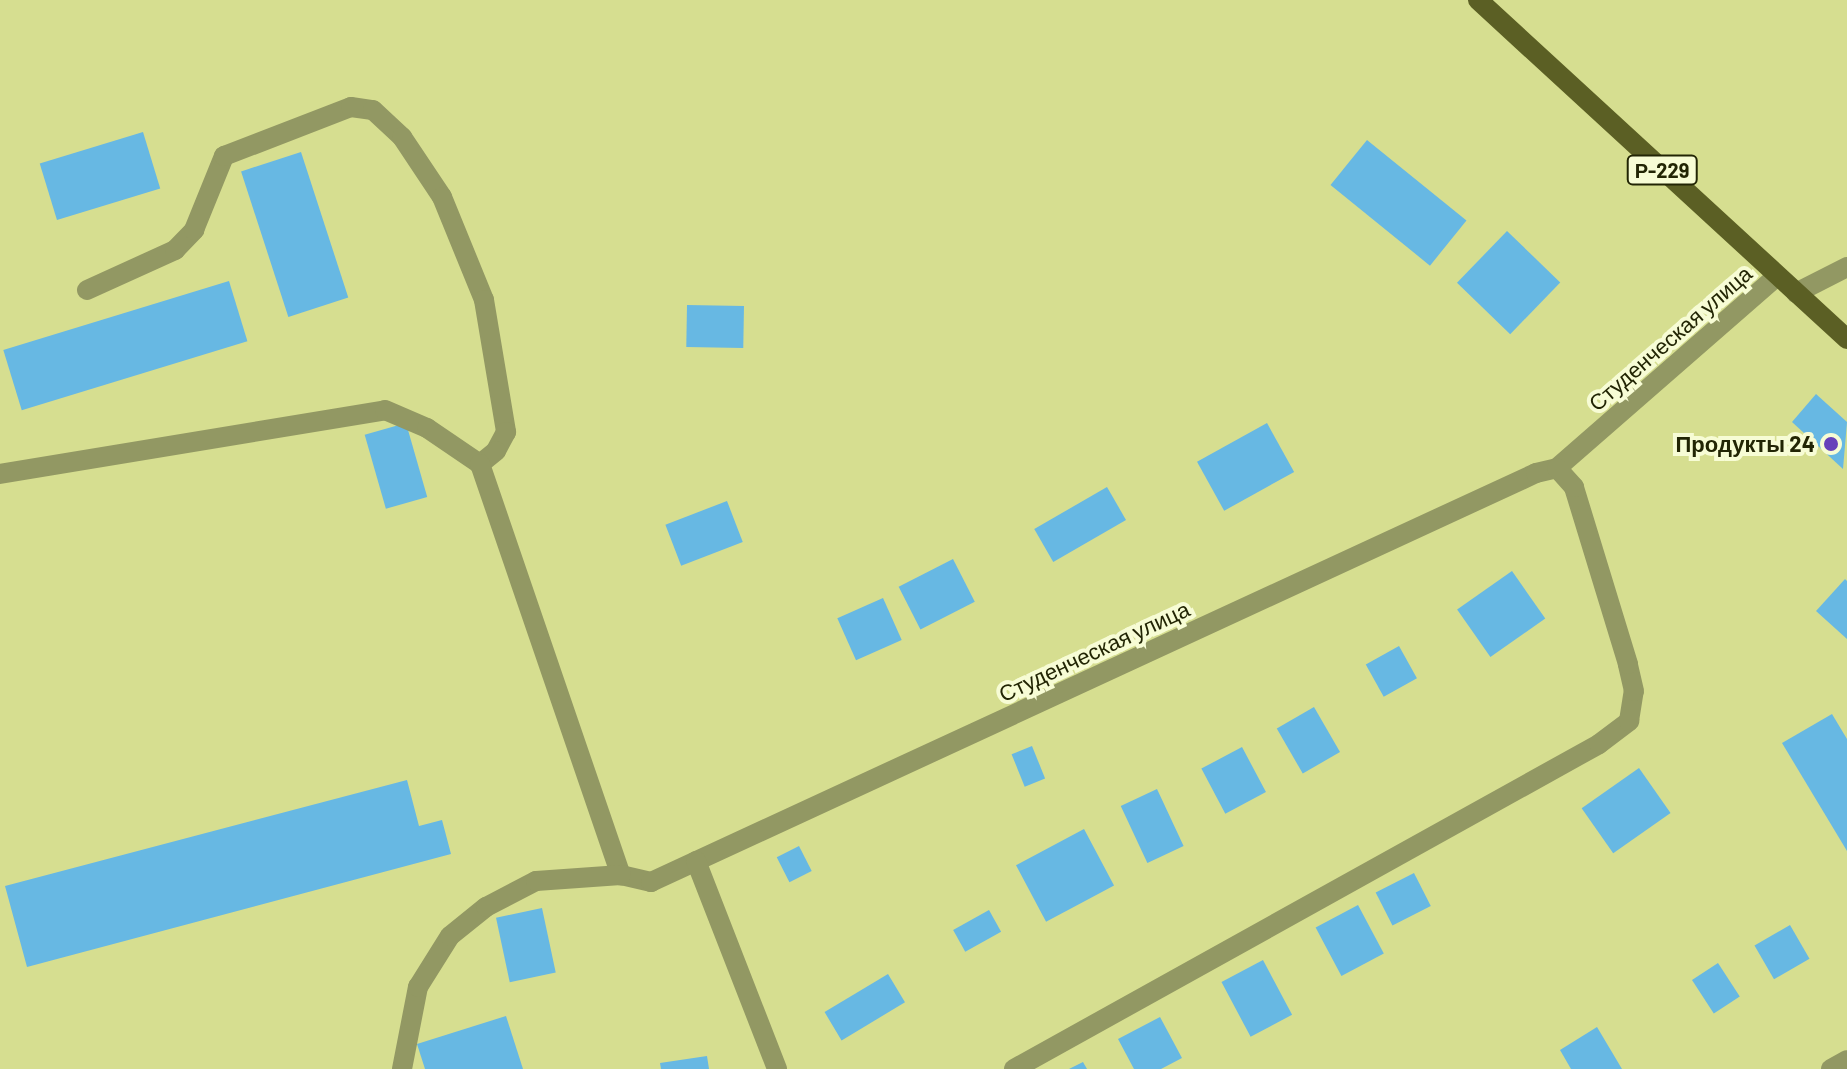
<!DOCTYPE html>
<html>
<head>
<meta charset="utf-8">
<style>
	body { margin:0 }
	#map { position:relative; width:1847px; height:1069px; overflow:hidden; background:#d6de90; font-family:Barlow,sans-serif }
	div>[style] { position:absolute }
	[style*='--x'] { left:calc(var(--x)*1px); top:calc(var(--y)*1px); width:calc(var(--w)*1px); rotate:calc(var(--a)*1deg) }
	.building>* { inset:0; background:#67b8e3; transform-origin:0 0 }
	.minor>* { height:20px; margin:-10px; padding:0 10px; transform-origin:10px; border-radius:10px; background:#929863 }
	.major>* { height:20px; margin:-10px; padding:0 10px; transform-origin:10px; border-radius:10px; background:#5b5f24 }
	.dots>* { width:22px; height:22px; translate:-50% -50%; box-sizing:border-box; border:4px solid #f7fcd5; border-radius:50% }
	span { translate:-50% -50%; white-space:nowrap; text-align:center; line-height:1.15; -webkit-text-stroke:8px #f7fcd5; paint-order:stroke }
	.shield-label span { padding:2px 6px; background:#f7fcd5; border:2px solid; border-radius:6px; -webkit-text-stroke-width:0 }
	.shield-label { font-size:20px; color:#222504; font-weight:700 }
	.street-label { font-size:22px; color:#222504 }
	.poi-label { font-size:22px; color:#222504; font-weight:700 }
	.right { translate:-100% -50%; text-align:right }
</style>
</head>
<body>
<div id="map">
	<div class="building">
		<div style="left:143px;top:132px;width:59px;height:108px;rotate:73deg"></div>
		<div style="left:1367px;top:140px;width:128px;height:58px;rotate:39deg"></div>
		<div style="left:301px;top:152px;width:153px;height:63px;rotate:72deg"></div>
		<div style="left:1507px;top:231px;width:74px;height:72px;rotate:44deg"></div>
		<div style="left:229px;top:281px;width:63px;height:236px;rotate:73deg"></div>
		<div style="left:687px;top:305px;width:57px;height:42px;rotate:1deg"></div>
		<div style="clip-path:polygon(1816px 394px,1847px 422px,1843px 469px,1792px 422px)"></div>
		<div style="left:406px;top:423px;width:77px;height:43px;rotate:74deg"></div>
		<div style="left:1267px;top:423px;width:56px;height:80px;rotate:61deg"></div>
		<div style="left:1107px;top:487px;width:38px;height:84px;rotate:60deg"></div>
		<div style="left:727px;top:501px;width:44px;height:66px;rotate:69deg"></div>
		<div style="left:953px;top:559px;width:48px;height:61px;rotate:63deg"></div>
		<div style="left:1512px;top:571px;width:58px;height:67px;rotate:55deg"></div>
		<div style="clip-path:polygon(1845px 579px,1847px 581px,1847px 639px,1816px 611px)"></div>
		<div style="left:883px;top:598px;width:46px;height:50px;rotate:66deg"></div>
		<div style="left:1399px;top:646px;width:37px;height:38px;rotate:61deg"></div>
		<div style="left:1314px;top:707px;width:52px;height:43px;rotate:60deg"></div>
		<div style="clip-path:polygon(1832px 714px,1847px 739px,1847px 851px,1782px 743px)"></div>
		<div style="left:1032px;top:746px;width:35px;height:22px;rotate:68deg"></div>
		<div style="left:1242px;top:747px;width:51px;height:46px;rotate:62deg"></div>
		<div style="left:1639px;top:768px;width:55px;height:70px;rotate:55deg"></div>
		<div style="clip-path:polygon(407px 780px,419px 826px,442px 820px,451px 854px,27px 967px,5px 886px)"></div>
		<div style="left:1157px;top:789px;width:63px;height:40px;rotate:65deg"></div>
		<div style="left:1084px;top:829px;width:64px;height:77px;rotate:62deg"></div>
		<div style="left:799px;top:846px;width:28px;height:25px;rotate:63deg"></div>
		<div style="left:1414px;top:873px;width:37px;height:43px;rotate:63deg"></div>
		<div style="left:1358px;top:905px;width:55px;height:48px;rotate:62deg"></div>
		<div style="left:542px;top:908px;width:66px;height:47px;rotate:78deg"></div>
		<div style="left:989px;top:910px;width:25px;height:41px;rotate:61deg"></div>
		<div style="left:1790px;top:925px;width:39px;height:41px;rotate:60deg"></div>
		<div style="left:1263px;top:960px;width:62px;height:47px;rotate:62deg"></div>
		<div style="left:1718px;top:963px;width:40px;height:31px;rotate:57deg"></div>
		<div style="left:888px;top:974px;width:33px;height:74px;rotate:59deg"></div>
		<div style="clip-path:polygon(506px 1016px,523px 1069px,425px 1069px,417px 1044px)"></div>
		<div style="clip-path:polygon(1160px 1017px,1182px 1058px,1161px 1069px,1134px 1069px,1118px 1039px)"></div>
		<div style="clip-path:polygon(1597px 1027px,1622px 1069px,1571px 1069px,1560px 1050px)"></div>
		<div style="clip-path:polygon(707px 1056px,709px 1069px,661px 1069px,660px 1063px)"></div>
		<div style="clip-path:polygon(1083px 1062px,1087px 1069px,1069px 1069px)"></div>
	</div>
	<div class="minor">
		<div style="--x:87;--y:290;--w:97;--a:-24.4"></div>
		<div style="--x:175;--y:250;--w:28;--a:-46"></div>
		<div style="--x:194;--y:230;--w:80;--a:-67.9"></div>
		<div style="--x:224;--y:156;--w:136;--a:-21.1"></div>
		<div style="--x:351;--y:107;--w:22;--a:8"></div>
		<div style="--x:373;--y:110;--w:40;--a:43"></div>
		<div style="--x:402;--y:137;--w:72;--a:56.3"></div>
		<div style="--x:442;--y:197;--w:111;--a:67.8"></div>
		<div style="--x:484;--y:300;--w:134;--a:80.5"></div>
		<div style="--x:506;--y:432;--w:21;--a:118"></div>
		<div style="--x:496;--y:451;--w:21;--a:141"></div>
		<div style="--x:1796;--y:293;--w:57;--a:-27"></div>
		<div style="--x:0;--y:474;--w:390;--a:-9.4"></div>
		<div style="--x:385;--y:410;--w:46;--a:23.2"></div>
		<div style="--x:427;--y:428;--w:64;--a:34.2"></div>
		<div style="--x:480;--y:464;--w:435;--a:71.1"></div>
		<div style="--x:621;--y:875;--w:31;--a:13"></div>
		<div style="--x:651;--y:882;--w:975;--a:-24.8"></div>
		<div style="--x:1536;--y:473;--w:22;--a:-13"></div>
		<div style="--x:1557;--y:468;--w:292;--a:-41.1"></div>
		<div style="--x:696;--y:861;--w:223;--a:68.7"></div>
		<div style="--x:402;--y:1069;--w:84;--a:-79"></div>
		<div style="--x:418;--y:987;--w:60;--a:-57.9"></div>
		<div style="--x:450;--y:936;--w:46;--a:-38.9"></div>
		<div style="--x:486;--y:907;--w:56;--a:-27.5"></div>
		<div style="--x:536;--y:881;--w:85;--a:-4"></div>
		<div style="--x:1014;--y:1069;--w:669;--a:-29.05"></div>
		<div style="--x:1599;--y:744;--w:38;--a:-37"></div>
		<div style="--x:1629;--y:721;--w:30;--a:-81"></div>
		<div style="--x:1634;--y:691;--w:28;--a:-103"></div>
		<div style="--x:1628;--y:664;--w:185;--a:-107"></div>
		<div style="--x:1574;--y:487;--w:25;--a:-132"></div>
		<div style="--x:1831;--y:1069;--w:18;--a:-29"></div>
	</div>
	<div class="major">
		<div style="--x:1478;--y:0;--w:501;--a:42.57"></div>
	</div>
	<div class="dots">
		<div style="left:1831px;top:444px;background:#6741ba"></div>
	</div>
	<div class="shield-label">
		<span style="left:1662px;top:170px">Р-229</span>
	</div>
	<div class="street-label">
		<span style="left:1670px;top:338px;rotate:-41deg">Студенческая улица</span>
		<span style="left:1094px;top:651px;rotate:-25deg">Студенческая улица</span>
	</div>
	<div class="poi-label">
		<span class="right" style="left:1815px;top:444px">Продукты 24</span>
	</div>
</div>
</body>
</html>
